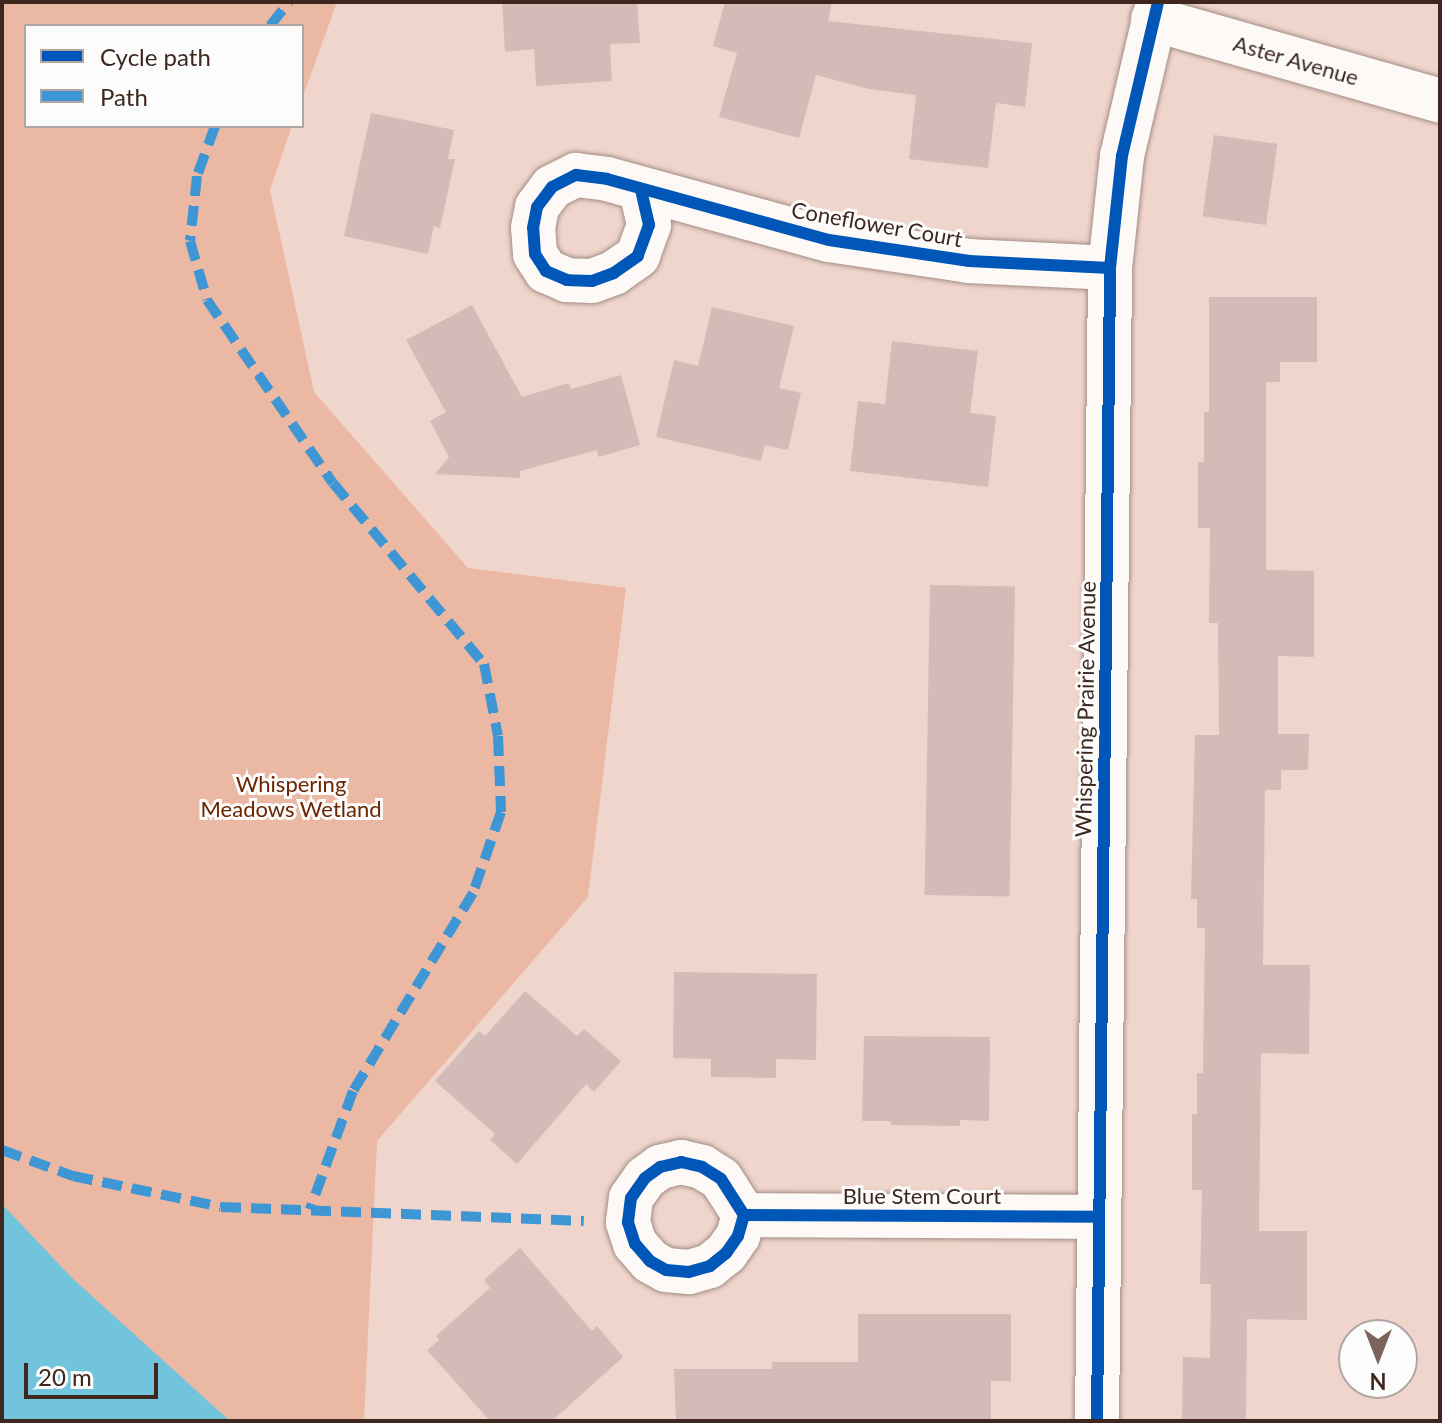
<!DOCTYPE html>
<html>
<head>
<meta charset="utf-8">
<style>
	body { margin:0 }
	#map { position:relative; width:1442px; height:1423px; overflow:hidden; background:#efd5cb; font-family:Lato,sans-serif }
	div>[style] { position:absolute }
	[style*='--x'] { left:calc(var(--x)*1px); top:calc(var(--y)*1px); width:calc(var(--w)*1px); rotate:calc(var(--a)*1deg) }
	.green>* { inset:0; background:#ebb8a3 }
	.water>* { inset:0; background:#72c4dc }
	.building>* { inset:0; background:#d3bcb7; transform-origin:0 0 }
	.roads { filter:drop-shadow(0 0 2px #a38d85) drop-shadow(0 0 2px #a38d85) }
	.minor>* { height:44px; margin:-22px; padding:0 22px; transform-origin:22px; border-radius:22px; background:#fdf9f7 }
	.quiet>* { height:10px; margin-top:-5px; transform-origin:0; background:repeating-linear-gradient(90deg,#3f96d5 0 20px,transparent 0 30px) }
	.cycleway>* { height:12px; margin:-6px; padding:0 6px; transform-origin:6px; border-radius:6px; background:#0057b8 }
	span { translate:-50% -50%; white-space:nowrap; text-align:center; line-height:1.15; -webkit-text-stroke:6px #fcfcfc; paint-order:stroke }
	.street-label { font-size:22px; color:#3d271e }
	.park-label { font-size:22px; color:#6b2500 }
	.frame { position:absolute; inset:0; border:4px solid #3d271e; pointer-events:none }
	.legend { position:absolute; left:24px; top:24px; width:280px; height:104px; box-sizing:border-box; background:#fcfcfc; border:2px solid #b0a7a3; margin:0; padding:10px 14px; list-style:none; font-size:24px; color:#3d271e }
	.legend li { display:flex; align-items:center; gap:16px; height:40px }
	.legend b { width:40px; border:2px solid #b0a7a3 }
	.north { position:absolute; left:1338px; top:1319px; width:80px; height:80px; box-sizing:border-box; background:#fcfcfc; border:2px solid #b0a7a3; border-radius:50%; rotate:180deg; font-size:22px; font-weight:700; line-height:32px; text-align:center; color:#3d271e }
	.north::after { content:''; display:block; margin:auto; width:28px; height:36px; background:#7b645b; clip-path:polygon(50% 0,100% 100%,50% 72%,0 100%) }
	.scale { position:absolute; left:24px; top:1363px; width:134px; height:36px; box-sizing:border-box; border:4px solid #3d271e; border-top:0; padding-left:10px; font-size:24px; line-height:28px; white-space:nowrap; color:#3d271e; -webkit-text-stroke:6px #fcfcfc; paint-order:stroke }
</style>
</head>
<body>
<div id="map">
	<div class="green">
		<div style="clip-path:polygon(2px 2px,337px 2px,302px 99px,302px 26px,26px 26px,26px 126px,292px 126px,270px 190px,314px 392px,468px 568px,626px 588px,588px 897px,377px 1141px,364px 1421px,2px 1421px)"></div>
	</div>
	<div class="water">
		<div style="clip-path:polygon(2px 1204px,72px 1278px,230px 1421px,2px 1421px)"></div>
	</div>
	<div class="building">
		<div style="clip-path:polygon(502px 2px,637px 2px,640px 43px,610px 44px,612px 81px,536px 86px,534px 49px,505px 52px)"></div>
		<div style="clip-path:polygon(725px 2px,832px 2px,828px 21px,1032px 43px,1025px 107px,996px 103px,988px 168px,909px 159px,916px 95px,869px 89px,816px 75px,799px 138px,719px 117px,737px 53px,713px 46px)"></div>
		<div style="clip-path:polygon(371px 113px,454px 130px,448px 159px,455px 159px,440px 228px,434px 226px,428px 254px,344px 236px)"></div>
		<div style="left:1214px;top:135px;width:64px;height:82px;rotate:8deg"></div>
		<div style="clip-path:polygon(1209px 297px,1317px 297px,1317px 362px,1280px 362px,1280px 382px,1266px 382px,1266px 570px,1314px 571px,1314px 657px,1278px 656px,1278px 734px,1309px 734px,1308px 770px,1281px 770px,1281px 790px,1265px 790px,1263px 965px,1310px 965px,1309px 1054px,1261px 1053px,1259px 1231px,1307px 1231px,1307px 1320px,1247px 1319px,1246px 1421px,1182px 1421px,1183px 1357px,1210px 1358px,1211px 1284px,1200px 1284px,1202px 1190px,1192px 1190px,1192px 1114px,1197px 1114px,1197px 1073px,1203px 1073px,1205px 928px,1197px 928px,1197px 899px,1191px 899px,1195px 735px,1219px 735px,1218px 623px,1209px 623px,1210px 528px,1198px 528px,1198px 462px,1204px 462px,1204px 412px,1209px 412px)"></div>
		<div style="clip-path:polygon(472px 305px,522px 397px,569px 383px,571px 389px,621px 375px,640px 445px,598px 457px,597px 450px,520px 471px,520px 478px,435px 474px,449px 457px,430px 421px,446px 412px,406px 340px)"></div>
		<div style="clip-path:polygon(712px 307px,794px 326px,779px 388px,801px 393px,788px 450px,765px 445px,761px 461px,656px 437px,674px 360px,698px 366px)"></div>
		<div style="clip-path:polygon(892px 341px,978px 351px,970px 413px,996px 416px,988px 487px,850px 471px,858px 401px,885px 404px)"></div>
		<div style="left:930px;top:585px;width:85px;height:310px;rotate:1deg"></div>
		<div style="clip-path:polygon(674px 972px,817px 974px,816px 1060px,776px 1059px,776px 1078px,711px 1077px,711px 1059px,673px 1058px)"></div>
		<div style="clip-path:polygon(525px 991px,577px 1036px,584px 1029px,621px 1061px,594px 1092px,586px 1084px,517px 1164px,490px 1140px,495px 1134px,435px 1081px,479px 1031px,485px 1036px)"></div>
		<div style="clip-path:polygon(864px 1036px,990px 1037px,989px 1121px,960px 1120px,960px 1126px,891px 1125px,891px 1121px,862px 1121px)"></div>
		<div style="clip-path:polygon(520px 1248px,592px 1331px,597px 1326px,623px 1357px,552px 1421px,490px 1421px,427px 1350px,439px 1340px,436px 1336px,490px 1288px,484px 1280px)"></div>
		<div style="clip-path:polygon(858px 1314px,1011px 1314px,1011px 1381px,991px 1381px,991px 1421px,676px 1421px,674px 1369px,772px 1369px,772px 1362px,858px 1362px)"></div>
	</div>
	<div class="roads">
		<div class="minor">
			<div style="--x:1153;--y:19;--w:298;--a:15.9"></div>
			<div style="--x:641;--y:190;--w:36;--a:77"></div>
			<div style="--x:649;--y:225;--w:33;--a:110"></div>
			<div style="--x:638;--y:256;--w:29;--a:145"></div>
			<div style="--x:614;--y:273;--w:23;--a:160"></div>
			<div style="--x:592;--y:281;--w:25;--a:-178"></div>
			<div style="--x:567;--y:280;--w:23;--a:-157"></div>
			<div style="--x:546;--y:271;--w:20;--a:-123"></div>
			<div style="--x:535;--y:254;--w:26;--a:-94"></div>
			<div style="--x:533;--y:228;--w:21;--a:-79"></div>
			<div style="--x:537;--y:207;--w:25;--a:-53"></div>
			<div style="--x:552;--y:187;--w:27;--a:-27"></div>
			<div style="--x:576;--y:175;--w:31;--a:7"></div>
			<div style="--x:607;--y:179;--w:230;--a:15.4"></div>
			<div style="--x:829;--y:240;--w:142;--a:8.5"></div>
			<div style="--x:969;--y:261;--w:141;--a:2.8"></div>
			<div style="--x:744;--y:1215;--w:22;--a:106"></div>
			<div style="--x:738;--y:1236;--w:21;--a:125"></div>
			<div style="--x:726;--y:1253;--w:21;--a:141"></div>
			<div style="--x:710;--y:1266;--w:22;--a:164"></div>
			<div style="--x:689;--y:1272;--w:23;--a:-175"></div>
			<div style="--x:666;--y:1270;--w:18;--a:-151"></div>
			<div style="--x:650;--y:1261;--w:23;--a:-131"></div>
			<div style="--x:635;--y:1244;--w:23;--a:-108"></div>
			<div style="--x:628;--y:1222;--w:24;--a:-83"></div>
			<div style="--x:631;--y:1198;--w:24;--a:-55"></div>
			<div style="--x:645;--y:1178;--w:19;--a:-36"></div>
			<div style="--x:660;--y:1167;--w:22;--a:-13"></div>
			<div style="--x:681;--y:1162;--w:22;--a:13"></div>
			<div style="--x:702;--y:1167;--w:22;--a:32"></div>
			<div style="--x:721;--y:1179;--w:43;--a:57.4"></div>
			<div style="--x:744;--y:1215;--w:355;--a:0.3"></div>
			<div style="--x:1097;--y:1421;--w:1153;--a:-89.35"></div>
			<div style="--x:1110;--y:268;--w:113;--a:-83.9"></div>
			<div style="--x:1122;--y:156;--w:158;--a:-76.8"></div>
		</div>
	</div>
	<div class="quiet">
		<div style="--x:270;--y:26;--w:31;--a:-52"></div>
		<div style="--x:215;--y:126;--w:53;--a:109.8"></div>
		<div style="--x:197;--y:176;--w:65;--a:96.1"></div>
		<div style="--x:190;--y:241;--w:61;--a:73.9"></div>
		<div style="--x:207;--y:300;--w:222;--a:55.5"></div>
		<div style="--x:333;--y:483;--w:236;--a:50.2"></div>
		<div style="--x:484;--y:664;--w:73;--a:79"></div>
		<div style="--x:498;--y:736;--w:76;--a:87.7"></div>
		<div style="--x:501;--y:812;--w:86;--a:109.1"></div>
		<div style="--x:473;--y:893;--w:232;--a:121.2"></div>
		<div style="--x:353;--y:1091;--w:126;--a:110"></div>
		<div style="--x:2;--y:1150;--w:76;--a:20.1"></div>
		<div style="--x:73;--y:1176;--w:151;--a:11.8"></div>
		<div style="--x:221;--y:1207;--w:363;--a:2.2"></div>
	</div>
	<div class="cycleway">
		<div style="--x:641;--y:190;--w:36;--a:77"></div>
		<div style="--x:649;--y:225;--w:33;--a:110"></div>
		<div style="--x:638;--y:256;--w:29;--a:145"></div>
		<div style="--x:614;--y:273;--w:23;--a:160"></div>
		<div style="--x:592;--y:281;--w:25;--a:-178"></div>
		<div style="--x:567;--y:280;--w:23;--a:-157"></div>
		<div style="--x:546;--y:271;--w:20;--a:-123"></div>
		<div style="--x:535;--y:254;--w:26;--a:-94"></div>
		<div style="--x:533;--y:228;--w:21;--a:-79"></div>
		<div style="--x:537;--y:207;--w:25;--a:-53"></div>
		<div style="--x:552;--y:187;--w:27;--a:-27"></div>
		<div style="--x:576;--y:175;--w:31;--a:7"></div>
		<div style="--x:607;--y:179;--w:230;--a:15.4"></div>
		<div style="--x:829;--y:240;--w:142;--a:8.5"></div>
		<div style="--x:969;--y:261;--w:141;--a:2.8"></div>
		<div style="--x:744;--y:1215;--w:22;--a:106"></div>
		<div style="--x:738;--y:1236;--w:21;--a:125"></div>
		<div style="--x:726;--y:1253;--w:21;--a:141"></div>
		<div style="--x:710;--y:1266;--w:22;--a:164"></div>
		<div style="--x:689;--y:1272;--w:23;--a:-175"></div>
		<div style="--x:666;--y:1270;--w:18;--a:-151"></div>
		<div style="--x:650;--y:1261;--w:23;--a:-131"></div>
		<div style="--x:635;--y:1244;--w:23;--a:-108"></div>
		<div style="--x:628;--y:1222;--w:24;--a:-83"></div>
		<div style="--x:631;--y:1198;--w:24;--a:-55"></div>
		<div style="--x:645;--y:1178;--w:19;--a:-36"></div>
		<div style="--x:660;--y:1167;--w:22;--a:-13"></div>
		<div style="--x:681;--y:1162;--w:22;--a:13"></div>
		<div style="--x:702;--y:1167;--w:22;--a:32"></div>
		<div style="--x:721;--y:1179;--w:43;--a:57.4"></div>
		<div style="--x:744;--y:1215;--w:355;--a:0.3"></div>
		<div style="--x:1097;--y:1421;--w:1153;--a:-89.35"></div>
		<div style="--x:1110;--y:268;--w:113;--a:-83.9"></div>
		<div style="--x:1122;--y:156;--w:158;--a:-76.8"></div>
	</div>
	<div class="street-label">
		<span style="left:1296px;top:60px;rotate:16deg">Aster Avenue</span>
		<span style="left:877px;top:224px;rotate:10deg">Coneflower Court</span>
		<span style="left:1085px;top:709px;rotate:-89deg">Whispering Prairie Avenue</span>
		<span style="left:922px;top:1196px">Blue Stem Court</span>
	</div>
	<div class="park-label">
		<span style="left:291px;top:796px">Whispering<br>Meadows Wetland</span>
	</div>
	<div class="frame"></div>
	<ul class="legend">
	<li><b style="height:10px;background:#0057b8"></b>Cycle path</li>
	<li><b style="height:10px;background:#3f96d5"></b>Path</li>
	</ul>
	<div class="north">N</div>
	<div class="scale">20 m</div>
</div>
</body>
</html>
